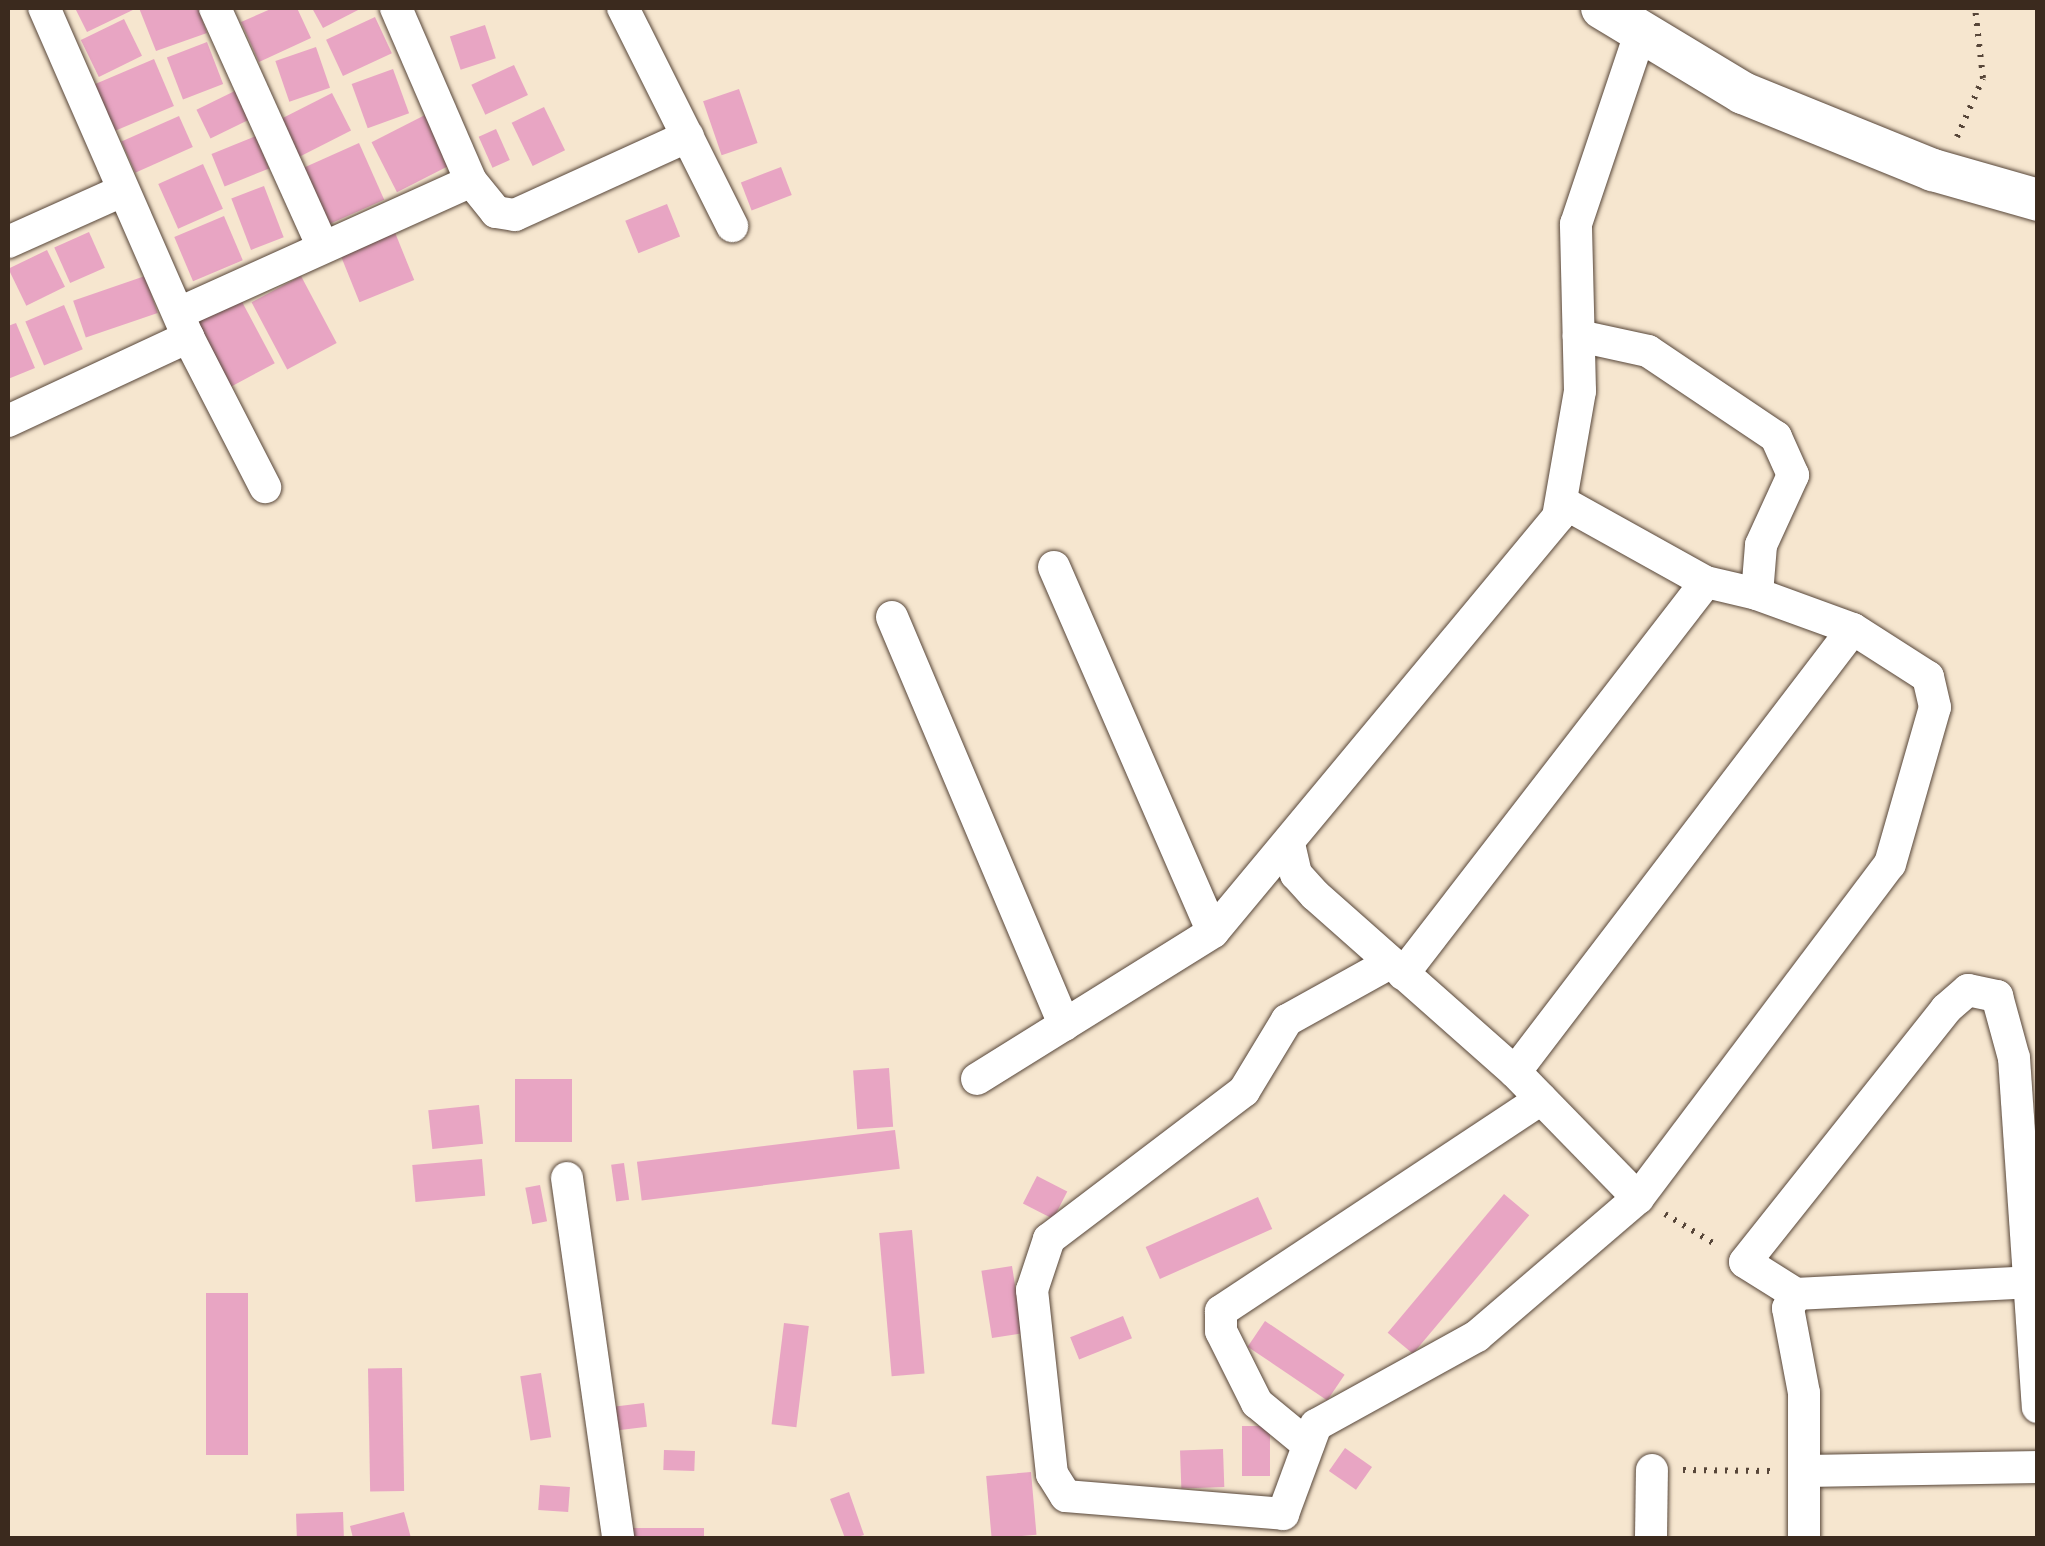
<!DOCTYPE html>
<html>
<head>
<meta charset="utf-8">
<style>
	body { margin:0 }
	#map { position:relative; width:2045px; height:1546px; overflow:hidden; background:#f6e6cf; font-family:"Comic Neue",sans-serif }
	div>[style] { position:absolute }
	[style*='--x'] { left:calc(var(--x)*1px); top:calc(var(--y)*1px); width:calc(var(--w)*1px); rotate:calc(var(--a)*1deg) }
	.building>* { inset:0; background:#e8a5c3; transform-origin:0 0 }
	.path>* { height:6px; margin-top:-3px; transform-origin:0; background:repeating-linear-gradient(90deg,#574639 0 2.5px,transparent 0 10.5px) }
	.roads { filter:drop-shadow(0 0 2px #574639) drop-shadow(0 0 2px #574639) }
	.minor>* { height:32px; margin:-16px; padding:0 16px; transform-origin:16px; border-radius:16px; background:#fff }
	.tertiary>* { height:42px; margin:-21px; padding:0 21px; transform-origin:21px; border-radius:21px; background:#fff }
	span { translate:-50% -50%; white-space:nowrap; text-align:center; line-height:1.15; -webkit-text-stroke:8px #fdfcf7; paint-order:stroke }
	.frame { position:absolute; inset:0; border:10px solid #3b2a1e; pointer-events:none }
</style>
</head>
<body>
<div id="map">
	<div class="building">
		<div style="clip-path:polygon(75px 8px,137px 8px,87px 32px)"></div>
		<div style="clip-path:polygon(139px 8px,198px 8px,207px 33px,156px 51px)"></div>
		<div style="clip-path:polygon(273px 8px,297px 8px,311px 38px,259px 62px,241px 22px)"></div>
		<div style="clip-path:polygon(312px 8px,362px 8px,323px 28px)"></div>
		<div style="left:375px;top:17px;width:40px;height:54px;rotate:65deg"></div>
		<div style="left:124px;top:19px;width:41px;height:48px;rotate:64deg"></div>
		<div style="left:485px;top:25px;width:35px;height:37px;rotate:72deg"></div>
		<div style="left:207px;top:42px;width:45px;height:43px;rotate:69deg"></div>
		<div style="left:316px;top:47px;width:43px;height:43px;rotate:71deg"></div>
		<div style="left:154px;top:59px;width:51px;height:67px;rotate:67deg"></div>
		<div style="left:514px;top:65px;width:33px;height:47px;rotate:65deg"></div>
		<div style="left:393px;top:69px;width:47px;height:44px;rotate:70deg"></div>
		<div style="left:245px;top:86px;width:32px;height:54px;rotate:64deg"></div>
		<div style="left:739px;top:89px;width:57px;height:38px;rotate:71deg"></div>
		<div style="left:332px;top:93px;width:42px;height:69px;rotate:63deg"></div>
		<div style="left:544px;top:107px;width:48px;height:36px;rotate:64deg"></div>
		<div style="left:425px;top:115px;width:56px;height:60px;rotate:63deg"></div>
		<div style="left:179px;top:116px;width:34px;height:63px;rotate:66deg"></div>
		<div style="left:496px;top:129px;width:34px;height:19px;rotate:66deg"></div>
		<div style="left:256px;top:136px;width:35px;height:48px;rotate:68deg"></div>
		<div style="left:359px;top:143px;width:62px;height:71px;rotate:66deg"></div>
		<div style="left:203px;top:164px;width:49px;height:49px;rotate:66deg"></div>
		<div style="left:781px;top:167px;width:30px;height:43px;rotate:69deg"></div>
		<div style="left:264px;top:186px;width:55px;height:35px;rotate:69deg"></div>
		<div style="left:667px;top:204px;width:35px;height:45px;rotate:68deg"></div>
		<div style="left:224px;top:216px;width:48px;height:54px;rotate:67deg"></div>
		<div style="left:394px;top:230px;width:54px;height:59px;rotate:68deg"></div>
		<div style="left:89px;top:232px;width:39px;height:38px;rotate:66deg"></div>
		<div style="left:47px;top:250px;width:41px;height:43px;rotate:64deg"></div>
		<div style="left:145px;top:276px;width:39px;height:76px;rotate:71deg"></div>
		<div style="left:301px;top:276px;width:76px;height:56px;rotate:62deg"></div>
		<div style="left:240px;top:298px;width:74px;height:56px;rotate:62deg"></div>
		<div style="left:64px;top:305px;width:48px;height:42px;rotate:67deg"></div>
		<div style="clip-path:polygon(16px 323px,35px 368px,8px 379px,8px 326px)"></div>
		<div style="left:889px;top:1068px;width:59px;height:36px;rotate:86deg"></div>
		<div style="left:515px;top:1079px;width:57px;height:63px"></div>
		<div style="left:479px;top:1105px;width:39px;height:51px;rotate:84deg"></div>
		<div style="left:895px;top:1130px;width:39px;height:260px;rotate:83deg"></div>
		<div style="left:482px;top:1159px;width:37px;height:70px;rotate:85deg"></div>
		<div style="left:624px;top:1163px;width:37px;height:13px;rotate:82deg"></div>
		<div style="left:1037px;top:1176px;width:34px;height:31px;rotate:27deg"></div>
		<div style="left:540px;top:1185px;width:37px;height:15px;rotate:79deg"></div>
		<div style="left:1504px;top:1194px;width:33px;height:181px;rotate:40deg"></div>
		<div style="left:1258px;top:1197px;width:35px;height:123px;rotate:66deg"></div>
		<div style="left:912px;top:1230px;width:144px;height:33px;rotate:85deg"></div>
		<div style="left:1012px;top:1266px;width:68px;height:31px;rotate:81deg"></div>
		<div style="left:206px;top:1293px;width:42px;height:162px"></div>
		<div style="left:1123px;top:1316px;width:24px;height:57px;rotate:68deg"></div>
		<div style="left:1265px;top:1321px;width:96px;height:31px;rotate:34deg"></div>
		<div style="left:784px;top:1323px;width:25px;height:102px;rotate:7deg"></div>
		<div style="left:402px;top:1368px;width:123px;height:34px;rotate:89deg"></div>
		<div style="left:541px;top:1373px;width:65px;height:21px;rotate:81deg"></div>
		<div style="left:644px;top:1403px;width:24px;height:37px;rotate:83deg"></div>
		<div style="left:1242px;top:1426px;width:28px;height:50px"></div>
		<div style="left:1345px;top:1448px;width:33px;height:28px;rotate:35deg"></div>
		<div style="left:1223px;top:1449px;width:38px;height:43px;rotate:88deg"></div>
		<div style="left:664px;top:1450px;width:31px;height:20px;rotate:2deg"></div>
		<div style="left:1031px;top:1472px;width:63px;height:45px;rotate:85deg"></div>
		<div style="left:540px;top:1485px;width:30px;height:25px;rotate:4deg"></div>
		<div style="clip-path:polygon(849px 1492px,864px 1535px,854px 1538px,845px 1538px,830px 1499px)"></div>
		<div style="left:343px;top:1512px;width:26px;height:47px;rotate:88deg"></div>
		<div style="clip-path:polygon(404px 1512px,411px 1538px,353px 1538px,350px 1526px)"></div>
		<div style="left:632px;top:1528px;width:72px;height:10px"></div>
	</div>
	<div class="path">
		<div style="--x:1957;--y:137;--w:64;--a:-66.2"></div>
		<div style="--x:1983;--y:78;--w:70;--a:-96.5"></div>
		<div style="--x:1665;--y:1214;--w:62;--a:31.1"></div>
		<div style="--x:1683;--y:1470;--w:88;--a:0.7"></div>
	</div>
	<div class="roads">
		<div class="minor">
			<div style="--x:215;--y:8;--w:262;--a:65.7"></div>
			<div style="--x:396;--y:8;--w:189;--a:66.6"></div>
			<div style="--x:623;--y:8;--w:244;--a:63.4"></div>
			<div style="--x:8;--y:242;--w:125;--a:-24.1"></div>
			<div style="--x:179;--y:313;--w:320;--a:-24.3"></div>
			<div style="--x:471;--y:181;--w:40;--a:51"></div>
			<div style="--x:496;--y:212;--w:19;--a:9"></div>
			<div style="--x:515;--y:215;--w:190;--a:-24.5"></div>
			<div style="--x:188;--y:337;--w:169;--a:62.8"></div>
			<div style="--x:8;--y:421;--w:199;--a:-25"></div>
			<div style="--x:188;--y:337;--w:359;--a:-113.6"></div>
			<div style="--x:1562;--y:502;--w:165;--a:29.1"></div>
			<div style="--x:1706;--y:582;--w:52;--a:13.2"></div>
			<div style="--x:1054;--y:567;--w:398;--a:66.5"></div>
			<div style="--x:892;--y:617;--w:443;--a:67.1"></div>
			<div style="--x:1290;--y:848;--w:27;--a:77"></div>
			<div style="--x:1296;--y:874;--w:28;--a:48"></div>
			<div style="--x:1315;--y:895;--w:267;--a:41.5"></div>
			<div style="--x:1515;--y:1072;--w:176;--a:45.7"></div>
			<div style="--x:1390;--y:963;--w:118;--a:151"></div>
			<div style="--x:1287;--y:1020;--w:83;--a:121.2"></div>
			<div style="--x:1244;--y:1091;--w:245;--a:142.8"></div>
			<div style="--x:1049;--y:1239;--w:54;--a:108.4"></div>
			<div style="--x:1032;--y:1290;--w:185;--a:83.8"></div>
			<div style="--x:1052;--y:1474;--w:26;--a:58"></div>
			<div style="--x:1066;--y:1496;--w:218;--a:4.7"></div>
			<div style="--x:1283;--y:1514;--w:95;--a:-69.7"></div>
			<div style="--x:1316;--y:1425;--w:184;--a:-28.9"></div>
			<div style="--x:1477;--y:1336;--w:212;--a:-40.6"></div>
			<div style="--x:1638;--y:1198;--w:418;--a:-53"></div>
			<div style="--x:1890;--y:864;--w:163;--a:-74"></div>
			<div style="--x:1935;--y:707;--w:31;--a:-103"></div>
			<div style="--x:1928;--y:677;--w:89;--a:-147.4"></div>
			<div style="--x:1853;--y:629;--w:102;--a:-160"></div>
			<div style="--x:1757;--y:594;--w:49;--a:-85.3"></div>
			<div style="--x:1761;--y:545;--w:77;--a:-65.4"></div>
			<div style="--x:1793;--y:475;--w:42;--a:-114.1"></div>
			<div style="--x:1776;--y:437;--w:154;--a:-146.1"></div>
			<div style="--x:1648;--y:351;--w:71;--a:-167.7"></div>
			<div style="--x:1403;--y:974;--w:495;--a:-52.3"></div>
			<div style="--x:1515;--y:1072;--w:557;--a:-52.66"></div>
			<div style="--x:977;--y:1079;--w:278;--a:-31.9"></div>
			<div style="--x:1213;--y:932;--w:540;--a:-50.26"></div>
			<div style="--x:1558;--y:517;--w:128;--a:-80.1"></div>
			<div style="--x:1580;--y:391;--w:167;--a:-91.4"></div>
			<div style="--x:1576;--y:224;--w:200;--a:-71.4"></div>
			<div style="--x:567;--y:1178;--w:364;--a:81.9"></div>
			<div style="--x:1796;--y:1294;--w:60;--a:-147.9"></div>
			<div style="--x:1745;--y:1262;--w:323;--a:-51.5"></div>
			<div style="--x:1946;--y:1009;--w:29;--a:-41"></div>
			<div style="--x:1968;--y:990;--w:30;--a:12"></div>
			<div style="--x:1997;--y:996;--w:64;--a:74.7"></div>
			<div style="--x:2014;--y:1058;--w:350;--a:86.1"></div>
			<div style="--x:1308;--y:1445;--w:66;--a:-140.5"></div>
			<div style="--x:1257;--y:1403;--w:80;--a:-116.6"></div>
			<div style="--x:1221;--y:1331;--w:20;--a:-90"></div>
			<div style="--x:1221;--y:1311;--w:384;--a:-33.5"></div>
			<div style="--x:1807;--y:1471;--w:231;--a:-1"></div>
			<div style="--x:1651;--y:1538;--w:68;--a:-89.2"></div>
			<div style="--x:1804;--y:1538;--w:145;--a:-90"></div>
			<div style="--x:1804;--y:1393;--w:86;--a:-100.7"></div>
			<div style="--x:1788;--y:1308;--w:16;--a:-60"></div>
			<div style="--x:1796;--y:1294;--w:233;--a:-2.9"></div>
		</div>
		<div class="tertiary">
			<div style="--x:1602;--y:8;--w:165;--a:31.1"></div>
			<div style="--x:1743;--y:93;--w:205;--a:22.1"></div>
			<div style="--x:1933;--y:170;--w:109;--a:15.9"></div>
		</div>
	</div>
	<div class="frame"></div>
</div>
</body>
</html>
